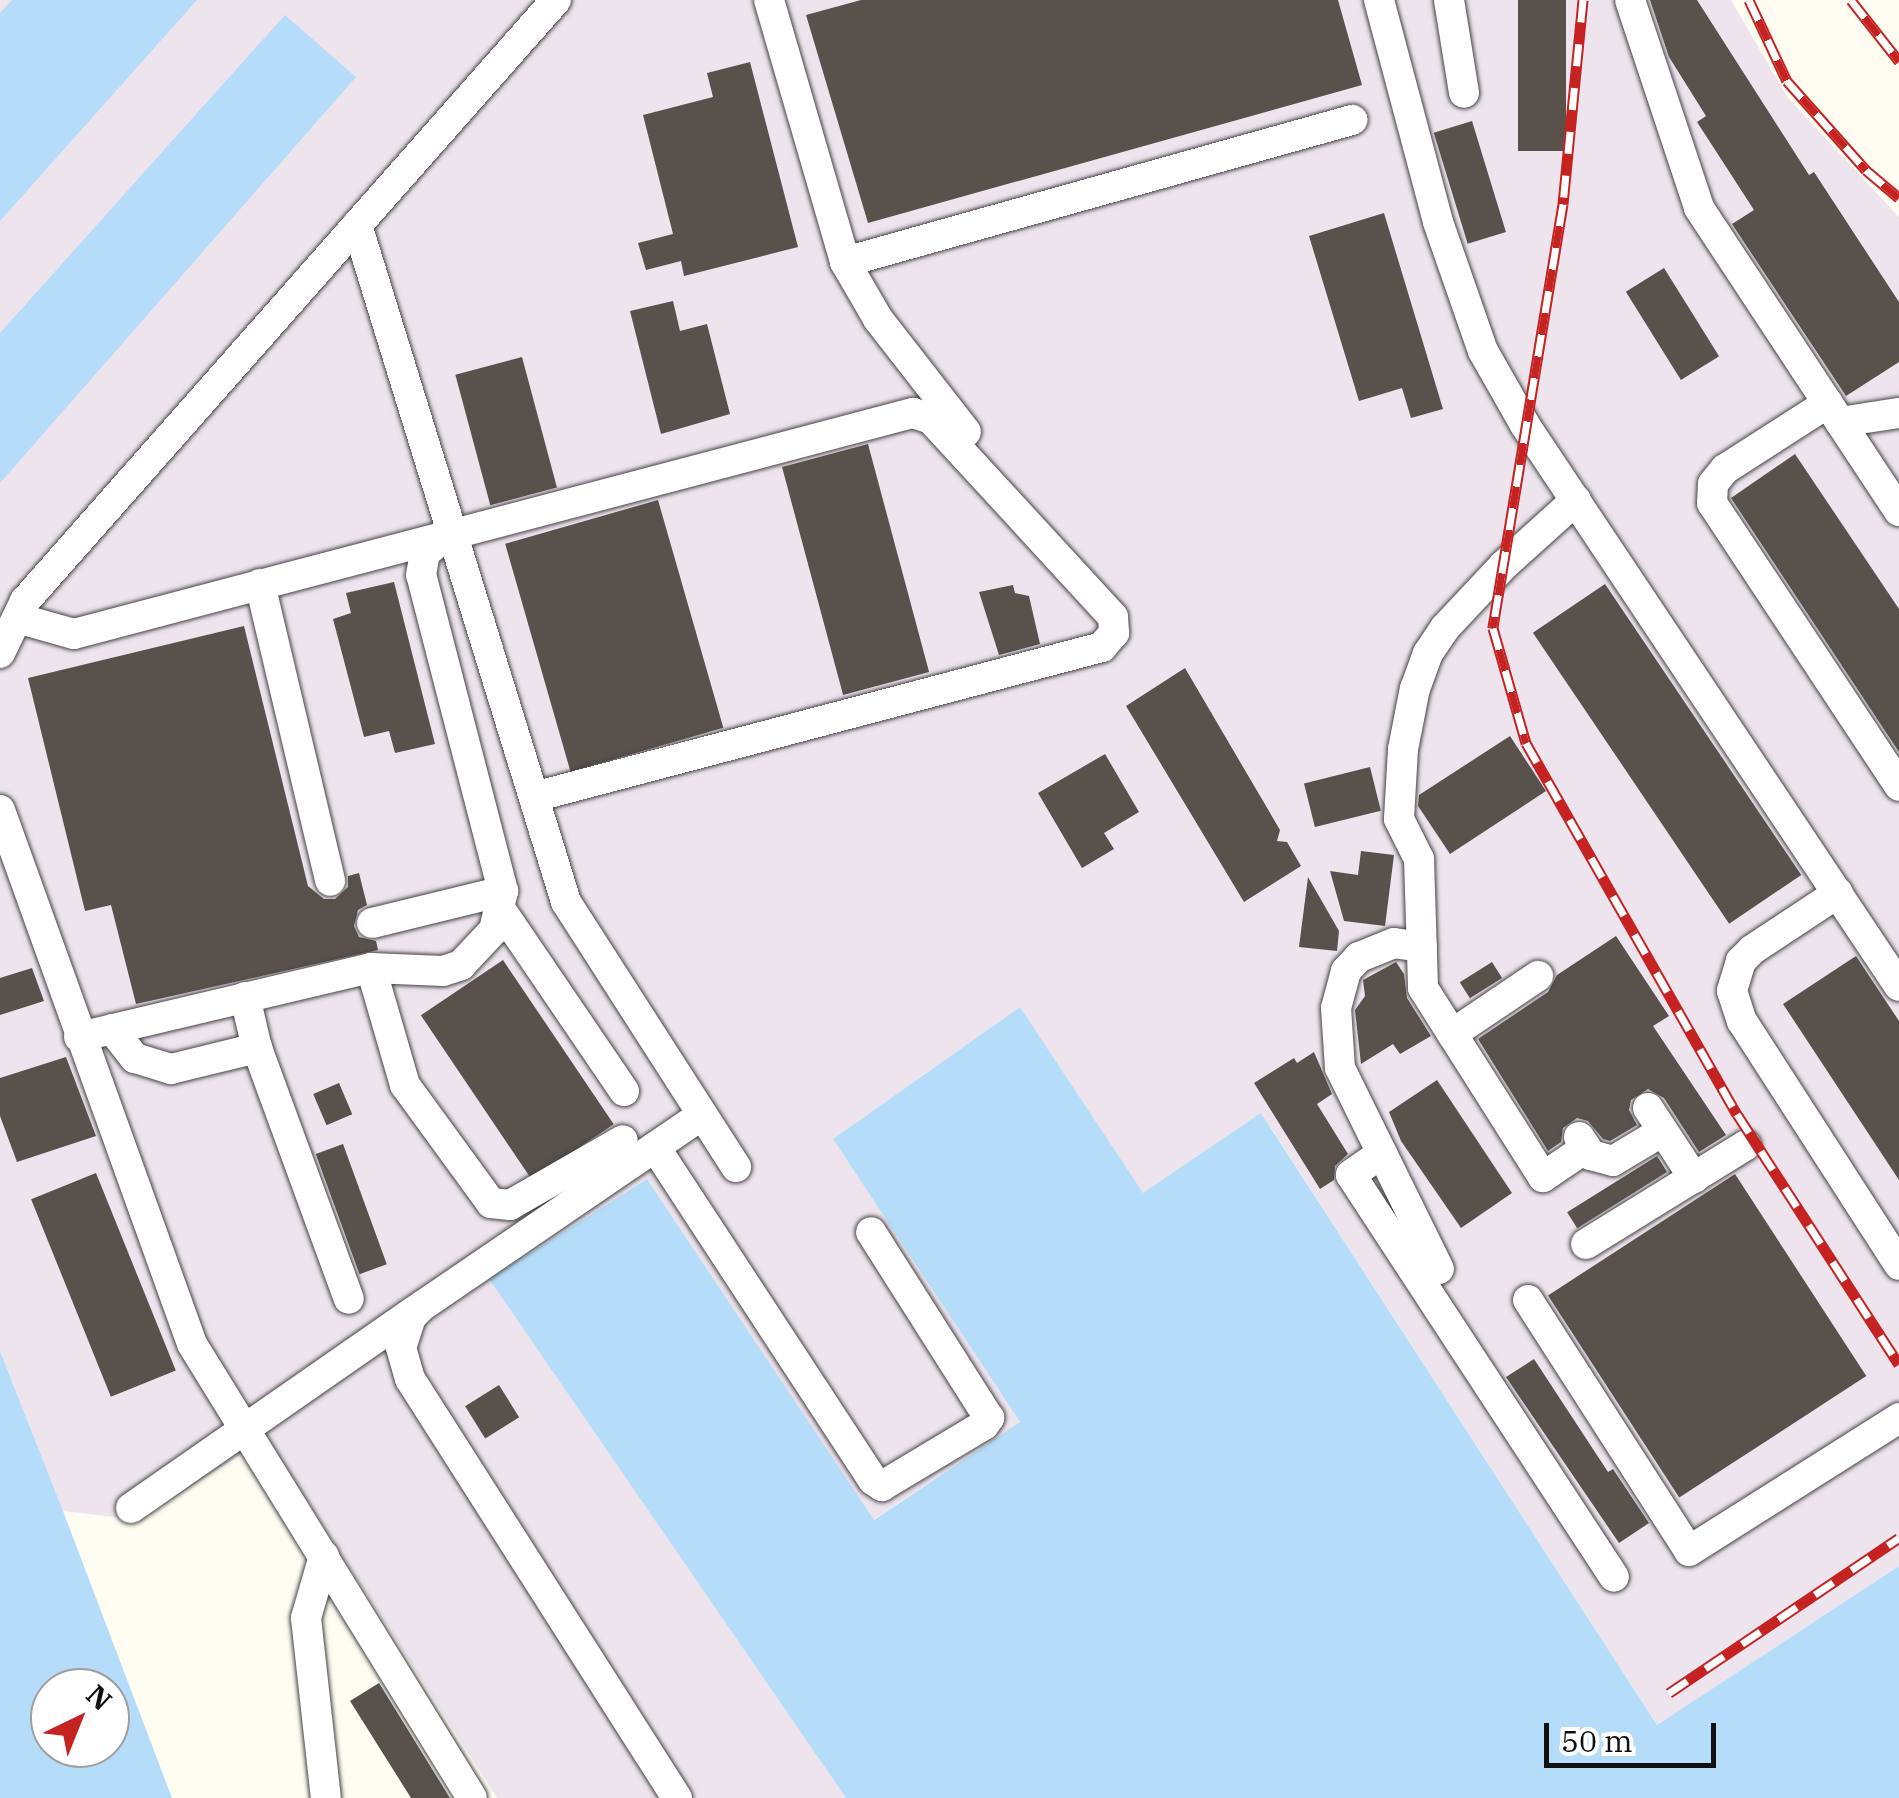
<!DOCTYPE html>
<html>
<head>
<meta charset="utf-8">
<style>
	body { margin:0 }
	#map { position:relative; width:1899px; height:1798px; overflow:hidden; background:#fffdf2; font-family:"IBM Plex Serif",serif }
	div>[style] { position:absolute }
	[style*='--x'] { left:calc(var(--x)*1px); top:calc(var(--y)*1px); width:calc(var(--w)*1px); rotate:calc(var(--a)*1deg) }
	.industrial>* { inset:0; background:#eee4ee }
	.water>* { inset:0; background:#b5dcf8 }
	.building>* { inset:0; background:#59514c; transform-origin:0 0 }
	.roads { filter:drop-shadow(0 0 2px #434343) drop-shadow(0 0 2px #434343) }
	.minor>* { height:30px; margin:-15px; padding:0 15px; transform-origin:15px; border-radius:15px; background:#fff }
	.rail>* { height:11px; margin-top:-5.5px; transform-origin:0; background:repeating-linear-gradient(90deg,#fff 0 22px,#c52222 0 44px); box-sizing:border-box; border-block:2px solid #c52222 }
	span { translate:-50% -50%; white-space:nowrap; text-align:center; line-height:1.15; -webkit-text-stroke:10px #fff; paint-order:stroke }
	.north { position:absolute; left:30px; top:1668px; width:100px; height:100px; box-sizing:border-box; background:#fff; border:2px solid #9f9f9f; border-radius:50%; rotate:43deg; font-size:28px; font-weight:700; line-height:40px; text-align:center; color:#101010 }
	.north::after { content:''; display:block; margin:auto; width:35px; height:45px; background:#c52222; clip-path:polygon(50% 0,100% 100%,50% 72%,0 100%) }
	.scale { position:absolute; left:1544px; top:1723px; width:172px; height:45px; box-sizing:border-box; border:5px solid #101010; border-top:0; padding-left:12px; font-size:30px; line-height:35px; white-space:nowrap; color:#101010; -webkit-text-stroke:8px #fff; paint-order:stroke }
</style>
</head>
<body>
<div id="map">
	<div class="industrial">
		<div style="clip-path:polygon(0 0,1731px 0,1788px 98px,1899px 217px,1899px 1566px,1657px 1725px,1262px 1114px,1143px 1194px,1020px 1007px,833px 1139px,1020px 1422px,873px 1520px,647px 1179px,489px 1279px,846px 1798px,497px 1798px,267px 1438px,138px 1520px,63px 1511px,0 1351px)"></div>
	</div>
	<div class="water">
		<div style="clip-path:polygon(12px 0,197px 0,0 221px,0 13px)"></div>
		<div style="clip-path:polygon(285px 15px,356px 77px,0 483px,0 333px)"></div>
		<div style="clip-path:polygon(1020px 1007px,1143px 1193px,1261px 1113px,1657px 1725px,1899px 1566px,1899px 1798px,846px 1798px,489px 1279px,647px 1179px,874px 1520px,1020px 1422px,833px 1139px)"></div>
		<div style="clip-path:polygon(evenodd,0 1351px,63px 1511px,172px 1798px,0 1798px,0 1351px,50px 1688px,110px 1688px,110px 1748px,50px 1748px,50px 1688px)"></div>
	</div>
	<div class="building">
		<div style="clip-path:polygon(861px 0,1338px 0,1362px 85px,868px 223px,806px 15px)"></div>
		<div style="left:1518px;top:0;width:48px;height:151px"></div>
		<div style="clip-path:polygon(1650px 0,1697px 0,1809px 175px,1814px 172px,1899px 302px,1899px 362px,1846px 396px,1732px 224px,1754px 210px,1697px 122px,1706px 116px,1669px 57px)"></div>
		<div style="clip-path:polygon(750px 62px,798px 247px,684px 276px,681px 261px,646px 270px,638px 243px,673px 234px,643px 115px,713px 97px,707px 73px)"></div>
		<div style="left:1472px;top:121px;width:116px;height:40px;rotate:73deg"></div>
		<div style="clip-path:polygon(1384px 213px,1443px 409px,1411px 418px,1402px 388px,1359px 401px,1309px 236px)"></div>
		<div style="left:1664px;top:268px;width:104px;height:45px;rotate:58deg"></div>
		<div style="clip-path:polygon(673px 301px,680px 331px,707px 324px,730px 414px,661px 434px,630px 311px)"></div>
		<div style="left:522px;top:357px;width:135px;height:69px;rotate:75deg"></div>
		<div style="left:868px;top:444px;width:236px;height:89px;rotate:75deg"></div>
		<div style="clip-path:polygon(1795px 454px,1899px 609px,1899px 752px,1731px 498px)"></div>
		<div style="left:658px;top:500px;width:237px;height:159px;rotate:74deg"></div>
		<div style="clip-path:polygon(394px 582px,435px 744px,395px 753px,389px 731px,364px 737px,333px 619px,351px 613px,346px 593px)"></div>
		<div style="left:1605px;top:584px;width:351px;height:87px;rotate:56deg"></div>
		<div style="clip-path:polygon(1013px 585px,1015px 593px,1029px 596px,1040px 644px,999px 655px,979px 592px)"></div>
		<div style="clip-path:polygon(244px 626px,308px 886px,324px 899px,335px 899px,348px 887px,348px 876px,359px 873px,367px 905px,358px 910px,354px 926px,359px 937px,376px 941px,378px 950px,136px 1004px,111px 905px,85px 911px,28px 678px)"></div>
		<div style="clip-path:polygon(1185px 668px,1280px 830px,1277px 841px,1287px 842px,1301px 866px,1244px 902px,1126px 706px)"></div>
		<div style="clip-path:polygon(1510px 736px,1546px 791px,1450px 854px,1418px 806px,1419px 795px)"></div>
		<div style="clip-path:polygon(1105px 754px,1139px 812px,1104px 833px,1114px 849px,1082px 868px,1038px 793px)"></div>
		<div style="left:1370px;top:767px;width:45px;height:68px;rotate:76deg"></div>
		<div style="clip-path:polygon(1361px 851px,1394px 855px,1385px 926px,1344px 921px,1330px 871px,1358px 875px)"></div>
		<div style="clip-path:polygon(1308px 877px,1339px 931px,1337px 951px,1299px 947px)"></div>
		<div style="clip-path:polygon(1616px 936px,1669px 1016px,1653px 1026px,1726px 1135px,1699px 1152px,1664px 1098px,1648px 1089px,1631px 1100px,1629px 1110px,1637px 1125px,1610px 1141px,1603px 1139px,1588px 1121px,1577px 1118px,1563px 1128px,1561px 1142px,1548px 1151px,1478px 1039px,1548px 992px,1557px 975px)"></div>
		<div style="clip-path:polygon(1856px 956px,1899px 1021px,1899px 1180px,1783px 1004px)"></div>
		<div style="left:503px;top:960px;width:198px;height:99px;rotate:56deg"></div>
		<div style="clip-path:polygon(1396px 962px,1404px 974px,1407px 998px,1431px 1036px,1400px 1054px,1393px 1044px,1361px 1064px,1355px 1010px,1365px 996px,1363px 980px)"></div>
		<div style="left:1492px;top:962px;width:19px;height:38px;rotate:58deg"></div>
		<div style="clip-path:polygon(32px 968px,44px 1001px,0 1015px,0 978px)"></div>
		<div style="clip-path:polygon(1314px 1052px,1332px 1094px,1317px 1104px,1348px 1154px,1335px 1166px,1334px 1180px,1320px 1189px,1254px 1083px,1294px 1058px,1297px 1063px)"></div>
		<div style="clip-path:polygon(66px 1057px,96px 1136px,17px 1162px,0 1116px,0 1078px)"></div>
		<div style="clip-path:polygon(1437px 1080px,1512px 1193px,1461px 1228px,1401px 1141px,1389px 1112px)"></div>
		<div style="left:339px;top:1083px;width:34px;height:28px;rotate:67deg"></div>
		<div style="left:343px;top:1144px;width:128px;height:29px;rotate:70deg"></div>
		<div style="left:1657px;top:1156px;width:19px;height:106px;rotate:58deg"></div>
		<div style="left:96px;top:1173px;width:213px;height:70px;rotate:68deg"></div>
		<div style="left:1735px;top:1174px;width:241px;height:223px;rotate:57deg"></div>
		<div style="clip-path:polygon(1534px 1359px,1608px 1472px,1613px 1469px,1649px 1523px,1619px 1543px,1506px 1377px)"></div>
		<div style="left:499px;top:1385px;width:38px;height:40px;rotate:58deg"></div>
		<div style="clip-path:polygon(379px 1683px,450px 1798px,411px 1798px,350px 1701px)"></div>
	</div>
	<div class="roads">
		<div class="minor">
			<div style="--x:769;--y:0;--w:273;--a:73.8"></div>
			<div style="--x:845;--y:262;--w:66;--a:59.9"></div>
			<div style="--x:878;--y:319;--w:143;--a:52.1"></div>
			<div style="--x:1379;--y:0;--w:230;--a:75.1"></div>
			<div style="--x:1438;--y:222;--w:137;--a:70.8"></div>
			<div style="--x:1483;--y:351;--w:85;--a:60.4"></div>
			<div style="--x:1525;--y:425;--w:674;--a:56.31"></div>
			<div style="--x:1449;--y:0;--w:94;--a:80.8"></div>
			<div style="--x:1630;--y:0;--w:219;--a:71.6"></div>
			<div style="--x:1699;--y:208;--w:363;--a:56.6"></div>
			<div style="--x:357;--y:225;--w:709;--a:72.84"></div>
			<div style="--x:566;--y:902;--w:315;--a:57.3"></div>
			<div style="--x:845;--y:262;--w:527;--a:-15.65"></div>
			<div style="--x:1828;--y:403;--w:122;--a:147.3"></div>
			<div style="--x:1725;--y:469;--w:19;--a:129"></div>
			<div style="--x:1713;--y:484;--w:19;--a:93"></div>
			<div style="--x:1712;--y:503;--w:339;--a:56.5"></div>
			<div style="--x:1840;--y:422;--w:60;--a:-8.7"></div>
			<div style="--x:1576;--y:500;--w:98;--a:137.9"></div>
			<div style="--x:1503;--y:566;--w:85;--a:133.1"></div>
			<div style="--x:1445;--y:628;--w:30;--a:124"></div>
			<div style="--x:1428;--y:653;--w:37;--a:110"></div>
			<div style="--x:1415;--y:688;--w:62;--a:101.1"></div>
			<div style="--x:1403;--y:749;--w:70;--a:93.3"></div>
			<div style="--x:1399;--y:819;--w:45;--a:63.4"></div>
			<div style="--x:1419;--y:859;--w:129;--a:88.2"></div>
			<div style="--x:1423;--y:988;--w:224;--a:57.6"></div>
			<div style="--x:1543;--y:1177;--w:52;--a:-34"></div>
			<div style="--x:260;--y:584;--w:305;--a:76.7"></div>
			<div style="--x:17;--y:618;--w:59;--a:15.7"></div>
			<div style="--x:74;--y:634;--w:868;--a:-14.76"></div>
			<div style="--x:913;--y:413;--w:19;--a:18"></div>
			<div style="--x:931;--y:419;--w:269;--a:47.4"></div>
			<div style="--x:1113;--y:617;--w:16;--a:86"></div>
			<div style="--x:1114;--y:633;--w:18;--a:131"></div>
			<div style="--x:1102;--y:647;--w:587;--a:165.21"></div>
			<div style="--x:0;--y:653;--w:58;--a:-64.3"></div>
			<div style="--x:25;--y:601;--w:802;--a:-48.54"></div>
			<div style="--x:0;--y:810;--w:567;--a:70.22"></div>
			<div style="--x:192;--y:1344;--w:533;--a:58.34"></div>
			<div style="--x:1838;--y:893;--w:103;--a:146.5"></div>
			<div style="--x:1752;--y:950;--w:16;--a:135"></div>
			<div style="--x:1741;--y:961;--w:31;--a:107"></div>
			<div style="--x:1732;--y:991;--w:32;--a:72"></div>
			<div style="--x:1742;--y:1021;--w:290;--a:57.2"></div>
			<div style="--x:501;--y:910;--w:219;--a:55.8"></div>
			<div style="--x:372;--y:923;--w:135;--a:-13.7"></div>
			<div style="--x:1422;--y:947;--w:28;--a:-172"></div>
			<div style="--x:1394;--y:943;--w:38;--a:158"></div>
			<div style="--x:1359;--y:957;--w:19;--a:133"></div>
			<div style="--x:1346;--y:971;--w:38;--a:105"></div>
			<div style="--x:1336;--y:1008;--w:60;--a:86.2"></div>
			<div style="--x:1340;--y:1068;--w:224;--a:63.8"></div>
			<div style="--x:371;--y:968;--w:122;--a:73.8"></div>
			<div style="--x:405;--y:1085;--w:146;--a:53.9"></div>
			<div style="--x:491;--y:1203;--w:19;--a:6"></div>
			<div style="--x:510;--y:1205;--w:130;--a:-29.9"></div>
			<div style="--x:245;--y:997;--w:52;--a:76.8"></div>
			<div style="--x:257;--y:1048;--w:267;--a:69.9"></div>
			<div style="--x:112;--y:1029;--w:37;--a:52"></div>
			<div style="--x:135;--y:1058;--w:38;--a:17"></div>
			<div style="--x:171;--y:1069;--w:89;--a:-13.7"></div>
			<div style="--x:1452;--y:1034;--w:104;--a:-34"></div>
			<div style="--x:79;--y:1037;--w:300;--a:-13.3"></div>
			<div style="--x:371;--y:968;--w:72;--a:2.4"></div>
			<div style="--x:443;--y:971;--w:19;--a:-18"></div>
			<div style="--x:461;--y:965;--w:48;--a:-46.7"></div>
			<div style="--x:494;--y:930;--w:40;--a:-77"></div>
			<div style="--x:503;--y:891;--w:326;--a:-104.5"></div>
			<div style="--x:421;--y:575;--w:22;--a:-80"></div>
			<div style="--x:425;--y:553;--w:26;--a:-40"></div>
			<div style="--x:1648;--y:1108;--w:84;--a:56.7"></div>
			<div style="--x:1579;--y:1137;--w:22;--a:56"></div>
			<div style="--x:1591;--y:1155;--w:23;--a:15"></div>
			<div style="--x:1613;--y:1161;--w:58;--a:-31"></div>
			<div style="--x:655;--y:1147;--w:398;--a:56.8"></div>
			<div style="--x:873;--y:1480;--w:11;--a:34"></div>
			<div style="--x:882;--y:1486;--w:119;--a:-30.9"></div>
			<div style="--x:984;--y:1425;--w:9;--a:-54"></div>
			<div style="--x:989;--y:1418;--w:220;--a:-122.4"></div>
			<div style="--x:1382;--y:1153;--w:38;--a:145"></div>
			<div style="--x:1351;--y:1175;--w:480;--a:56.8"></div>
			<div style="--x:1586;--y:1244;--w:188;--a:-31.7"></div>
			<div style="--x:1528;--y:1300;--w:298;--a:57.3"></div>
			<div style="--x:1689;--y:1551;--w:249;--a:-32.3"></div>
			<div style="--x:131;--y:1508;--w:347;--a:-34.8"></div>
			<div style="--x:324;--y:1556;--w:65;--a:106.2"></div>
			<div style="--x:306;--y:1618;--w:181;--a:83.7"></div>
			<div style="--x:677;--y:1798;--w:497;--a:-122.5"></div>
			<div style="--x:410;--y:1379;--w:32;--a:-106"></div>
			<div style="--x:401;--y:1348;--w:33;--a:-72"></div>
			<div style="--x:411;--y:1317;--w:16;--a:-45"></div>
			<div style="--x:422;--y:1306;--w:339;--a:-34.3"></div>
		</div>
	</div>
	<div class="rail">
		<div style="--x:1583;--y:0;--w:205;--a:95.6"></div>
		<div style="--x:1563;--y:204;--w:430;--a:99.4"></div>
		<div style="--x:1493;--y:628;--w:120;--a:74"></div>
		<div style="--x:1526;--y:743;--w:427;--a:60.4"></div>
		<div style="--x:1737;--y:1114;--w:298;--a:57.1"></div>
		<div style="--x:1749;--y:0;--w:89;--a:64.9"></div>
		<div style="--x:1787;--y:81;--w:119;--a:48.4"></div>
		<div style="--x:1866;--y:170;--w:43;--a:40.3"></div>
		<div style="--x:1851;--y:0;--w:78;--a:51.8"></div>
		<div style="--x:1669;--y:1693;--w:277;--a:-34"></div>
	</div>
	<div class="north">N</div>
	<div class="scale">50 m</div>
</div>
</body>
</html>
